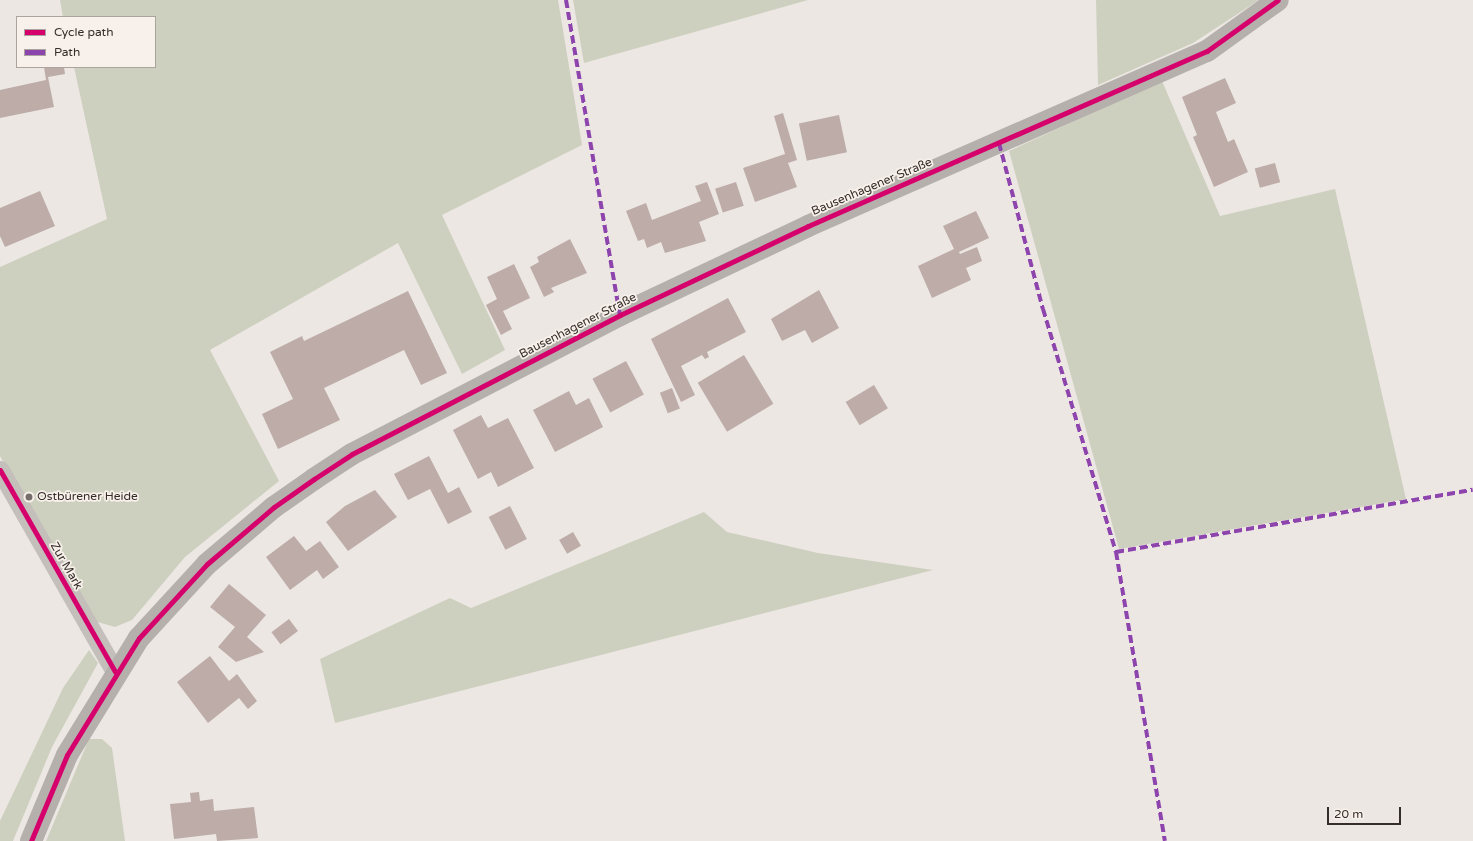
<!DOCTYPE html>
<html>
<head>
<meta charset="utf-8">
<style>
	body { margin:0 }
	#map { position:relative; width:1473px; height:841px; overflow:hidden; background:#ece7e3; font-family:"Varela Round",sans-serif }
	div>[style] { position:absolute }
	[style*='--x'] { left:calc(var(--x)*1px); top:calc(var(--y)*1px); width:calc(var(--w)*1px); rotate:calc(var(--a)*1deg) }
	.green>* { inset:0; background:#ced0bf }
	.building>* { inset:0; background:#bdaca7; transform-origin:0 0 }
	.street>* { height:19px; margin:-9.5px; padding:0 9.5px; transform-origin:9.5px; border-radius:9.5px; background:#c5bfbc }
	.secondary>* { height:22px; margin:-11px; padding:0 11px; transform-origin:11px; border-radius:11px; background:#b6b0ad }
	.quiet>* { height:4px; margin-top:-2px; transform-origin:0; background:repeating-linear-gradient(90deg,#8e44ad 0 8px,transparent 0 12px) }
	.cycleway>* { height:5px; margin:-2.5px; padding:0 2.5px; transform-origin:2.5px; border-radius:2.5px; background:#d6006c }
	.dots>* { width:11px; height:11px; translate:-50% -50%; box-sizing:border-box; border:2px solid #f8f1eb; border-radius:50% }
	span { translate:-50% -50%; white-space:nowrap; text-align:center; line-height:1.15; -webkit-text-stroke:3.5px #f8f1eb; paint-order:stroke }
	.street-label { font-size:12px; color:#362d2a }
	.poi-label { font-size:12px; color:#362d2a }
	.left { translate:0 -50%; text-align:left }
	.legend { position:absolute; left:16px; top:16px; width:140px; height:52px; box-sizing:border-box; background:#f8f1eb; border:1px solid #aaa39e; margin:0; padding:5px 7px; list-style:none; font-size:12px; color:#362d2a }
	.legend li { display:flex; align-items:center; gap:8px; height:20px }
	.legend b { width:20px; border:1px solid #aaa39e }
	.scale { position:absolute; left:1327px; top:807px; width:74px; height:18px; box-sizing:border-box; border:2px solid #362d2a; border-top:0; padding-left:5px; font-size:12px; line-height:14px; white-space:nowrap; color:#362d2a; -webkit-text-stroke:3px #f8f1eb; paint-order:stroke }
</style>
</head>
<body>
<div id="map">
	<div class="green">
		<div style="clip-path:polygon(60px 0,558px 0,582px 145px,442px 215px,505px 350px,462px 374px,398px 243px,210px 350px,279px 481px,185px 557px,132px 620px,115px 627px,94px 621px,0 456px,0 267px,107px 219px,74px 67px,155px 67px,155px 17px,63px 17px)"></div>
		<div style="clip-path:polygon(573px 0,808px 0,584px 63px)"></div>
		<div style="clip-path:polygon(1096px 0,1259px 0,1193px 43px,1098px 85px)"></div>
		<div style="clip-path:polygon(1162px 81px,1220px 216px,1335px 189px,1406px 499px,1119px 549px,1009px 151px)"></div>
		<div style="clip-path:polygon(704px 512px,727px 532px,818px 553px,933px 570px,335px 723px,320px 659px,450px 598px,471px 608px)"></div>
		<div style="clip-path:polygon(89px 650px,98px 663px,52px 747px,13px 841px,0 841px,0 821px,63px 688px)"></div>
		<div style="clip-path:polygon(89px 739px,102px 739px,112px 748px,125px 841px,46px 841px)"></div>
	</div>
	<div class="building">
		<div style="clip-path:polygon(44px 67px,64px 67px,65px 74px,48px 77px,54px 107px,0 118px,0 90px,46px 80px)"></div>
		<div style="clip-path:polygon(1225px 78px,1236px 103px,1216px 112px,1228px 142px,1234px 139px,1248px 172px,1214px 187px,1193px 137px,1197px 135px,1182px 97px)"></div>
		<div style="clip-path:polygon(783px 113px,797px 160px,788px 163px,797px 187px,755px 202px,743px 168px,785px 154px,774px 116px)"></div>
		<div style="left:839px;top:115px;width:38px;height:41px;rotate:78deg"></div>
		<div style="left:1275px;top:163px;width:20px;height:21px;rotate:75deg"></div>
		<div style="clip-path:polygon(707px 182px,719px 214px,699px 222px,706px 241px,665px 253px,661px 242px,647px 248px,644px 239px,638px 241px,626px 211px,646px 203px,652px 220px,701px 201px,695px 186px)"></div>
		<div style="left:736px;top:182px;width:25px;height:22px;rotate:72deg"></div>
		<div style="clip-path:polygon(40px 191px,55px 226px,5px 247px,0 236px,0 208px)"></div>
		<div style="clip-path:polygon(976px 211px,989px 238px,959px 252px,960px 254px,977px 247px,982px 261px,966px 268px,971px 280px,932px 298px,918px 266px,954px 249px,943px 226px)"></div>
		<div style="clip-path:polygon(570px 239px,587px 273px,551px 288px,554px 292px,544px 297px,530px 267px,539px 262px,537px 257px)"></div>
		<div style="clip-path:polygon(514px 264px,530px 298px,503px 311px,512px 329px,501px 335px,486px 305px,497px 299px,487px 277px)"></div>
		<div style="clip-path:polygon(819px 290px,839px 328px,812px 343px,805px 330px,782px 341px,771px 319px)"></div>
		<div style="clip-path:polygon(408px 291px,447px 373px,421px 385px,404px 350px,324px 388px,340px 420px,278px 449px,262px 414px,293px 399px,270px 352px,302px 336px,304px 341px)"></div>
		<div style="clip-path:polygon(728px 298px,746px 332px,707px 352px,709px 357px,705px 359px,702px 355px,681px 366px,695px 395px,681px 402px,651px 339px)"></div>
		<div style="left:744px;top:355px;width:57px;height:54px;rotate:59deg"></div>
		<div style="left:626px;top:361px;width:38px;height:38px;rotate:62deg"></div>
		<div style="left:874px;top:385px;width:27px;height:33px;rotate:59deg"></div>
		<div style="left:672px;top:388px;width:22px;height:13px;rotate:69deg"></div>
		<div style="clip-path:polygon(569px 391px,576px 405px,589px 398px,603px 427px,555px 452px,533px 410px)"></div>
		<div style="clip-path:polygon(481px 415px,488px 428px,508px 418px,534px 468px,498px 487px,491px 472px,478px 479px,453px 430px)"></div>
		<div style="clip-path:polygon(429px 456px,448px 493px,459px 487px,472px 512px,448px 524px,430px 489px,408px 500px,394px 474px)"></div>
		<div style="clip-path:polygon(375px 490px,397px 517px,348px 551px,326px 522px,345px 506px)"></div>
		<div style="left:510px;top:506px;width:37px;height:24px;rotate:63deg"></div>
		<div style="left:573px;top:532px;width:16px;height:16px;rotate:60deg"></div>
		<div style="clip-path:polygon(294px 536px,306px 551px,320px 541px,339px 567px,323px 579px,317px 570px,290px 590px,266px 557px)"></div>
		<div style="clip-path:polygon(229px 584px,266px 615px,247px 637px,264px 652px,236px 662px,218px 647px,235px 627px,210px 607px)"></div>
		<div style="left:289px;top:619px;width:15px;height:22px;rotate:53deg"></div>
		<div style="clip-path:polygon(210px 656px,229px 681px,237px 674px,257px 701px,248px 709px,239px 698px,208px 723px,177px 682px)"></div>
		<div style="clip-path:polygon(199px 792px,200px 801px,213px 799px,214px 811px,254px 807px,258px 838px,217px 841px,216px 834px,174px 839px,170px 804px,191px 802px,190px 793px)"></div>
	</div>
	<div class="street">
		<div style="--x:0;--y:470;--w:232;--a:60.3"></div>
	</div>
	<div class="secondary">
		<div style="--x:31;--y:841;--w:93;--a:-67.3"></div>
		<div style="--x:67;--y:755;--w:137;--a:-58.4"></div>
		<div style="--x:139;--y:638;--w:100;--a:-47.4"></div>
		<div style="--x:207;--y:564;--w:88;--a:-40.4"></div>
		<div style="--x:274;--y:507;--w:49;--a:-35"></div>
		<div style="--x:314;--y:479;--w:45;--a:-33.3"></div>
		<div style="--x:352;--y:454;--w:302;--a:-27.4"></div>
		<div style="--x:620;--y:315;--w:208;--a:-25.3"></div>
		<div style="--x:808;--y:226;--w:436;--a:-23.7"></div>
		<div style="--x:1207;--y:51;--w:87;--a:-35.7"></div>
	</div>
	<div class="quiet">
		<div style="--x:566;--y:0;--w:320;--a:80.3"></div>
		<div style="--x:999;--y:143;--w:172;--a:75.2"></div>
		<div style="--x:1043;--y:309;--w:254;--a:73.3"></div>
		<div style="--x:1116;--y:552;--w:293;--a:80.4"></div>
		<div style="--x:1116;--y:552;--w:362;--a:-9.9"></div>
	</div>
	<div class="cycleway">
		<div style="--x:0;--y:470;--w:232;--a:60.3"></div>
		<div style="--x:31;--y:841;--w:93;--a:-67.3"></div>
		<div style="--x:67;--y:755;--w:137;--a:-58.4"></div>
		<div style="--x:139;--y:638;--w:100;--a:-47.4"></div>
		<div style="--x:207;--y:564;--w:88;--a:-40.4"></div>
		<div style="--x:274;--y:507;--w:49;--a:-35"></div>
		<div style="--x:314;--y:479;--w:45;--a:-33.3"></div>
		<div style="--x:352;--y:454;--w:302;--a:-27.4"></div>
		<div style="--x:620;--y:315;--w:208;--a:-25.3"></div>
		<div style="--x:808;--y:226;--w:436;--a:-23.7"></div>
		<div style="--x:1207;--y:51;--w:87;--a:-35.7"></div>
	</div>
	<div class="dots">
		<div style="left:29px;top:497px;background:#766e6b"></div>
	</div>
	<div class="street-label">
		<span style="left:872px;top:187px;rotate:-23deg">Bausenhagener Straße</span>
		<span style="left:578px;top:326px;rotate:-27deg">Bausenhagener Straße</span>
		<span style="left:66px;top:566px;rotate:60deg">Zur Mark</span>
	</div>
	<div class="poi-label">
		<span class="left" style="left:37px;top:497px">Ostbürener Heide</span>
	</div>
	<ul class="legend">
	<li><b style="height:5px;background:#d6006c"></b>Cycle path</li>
	<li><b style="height:5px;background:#8e44ad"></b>Path</li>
	</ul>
	<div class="scale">20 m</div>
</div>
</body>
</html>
